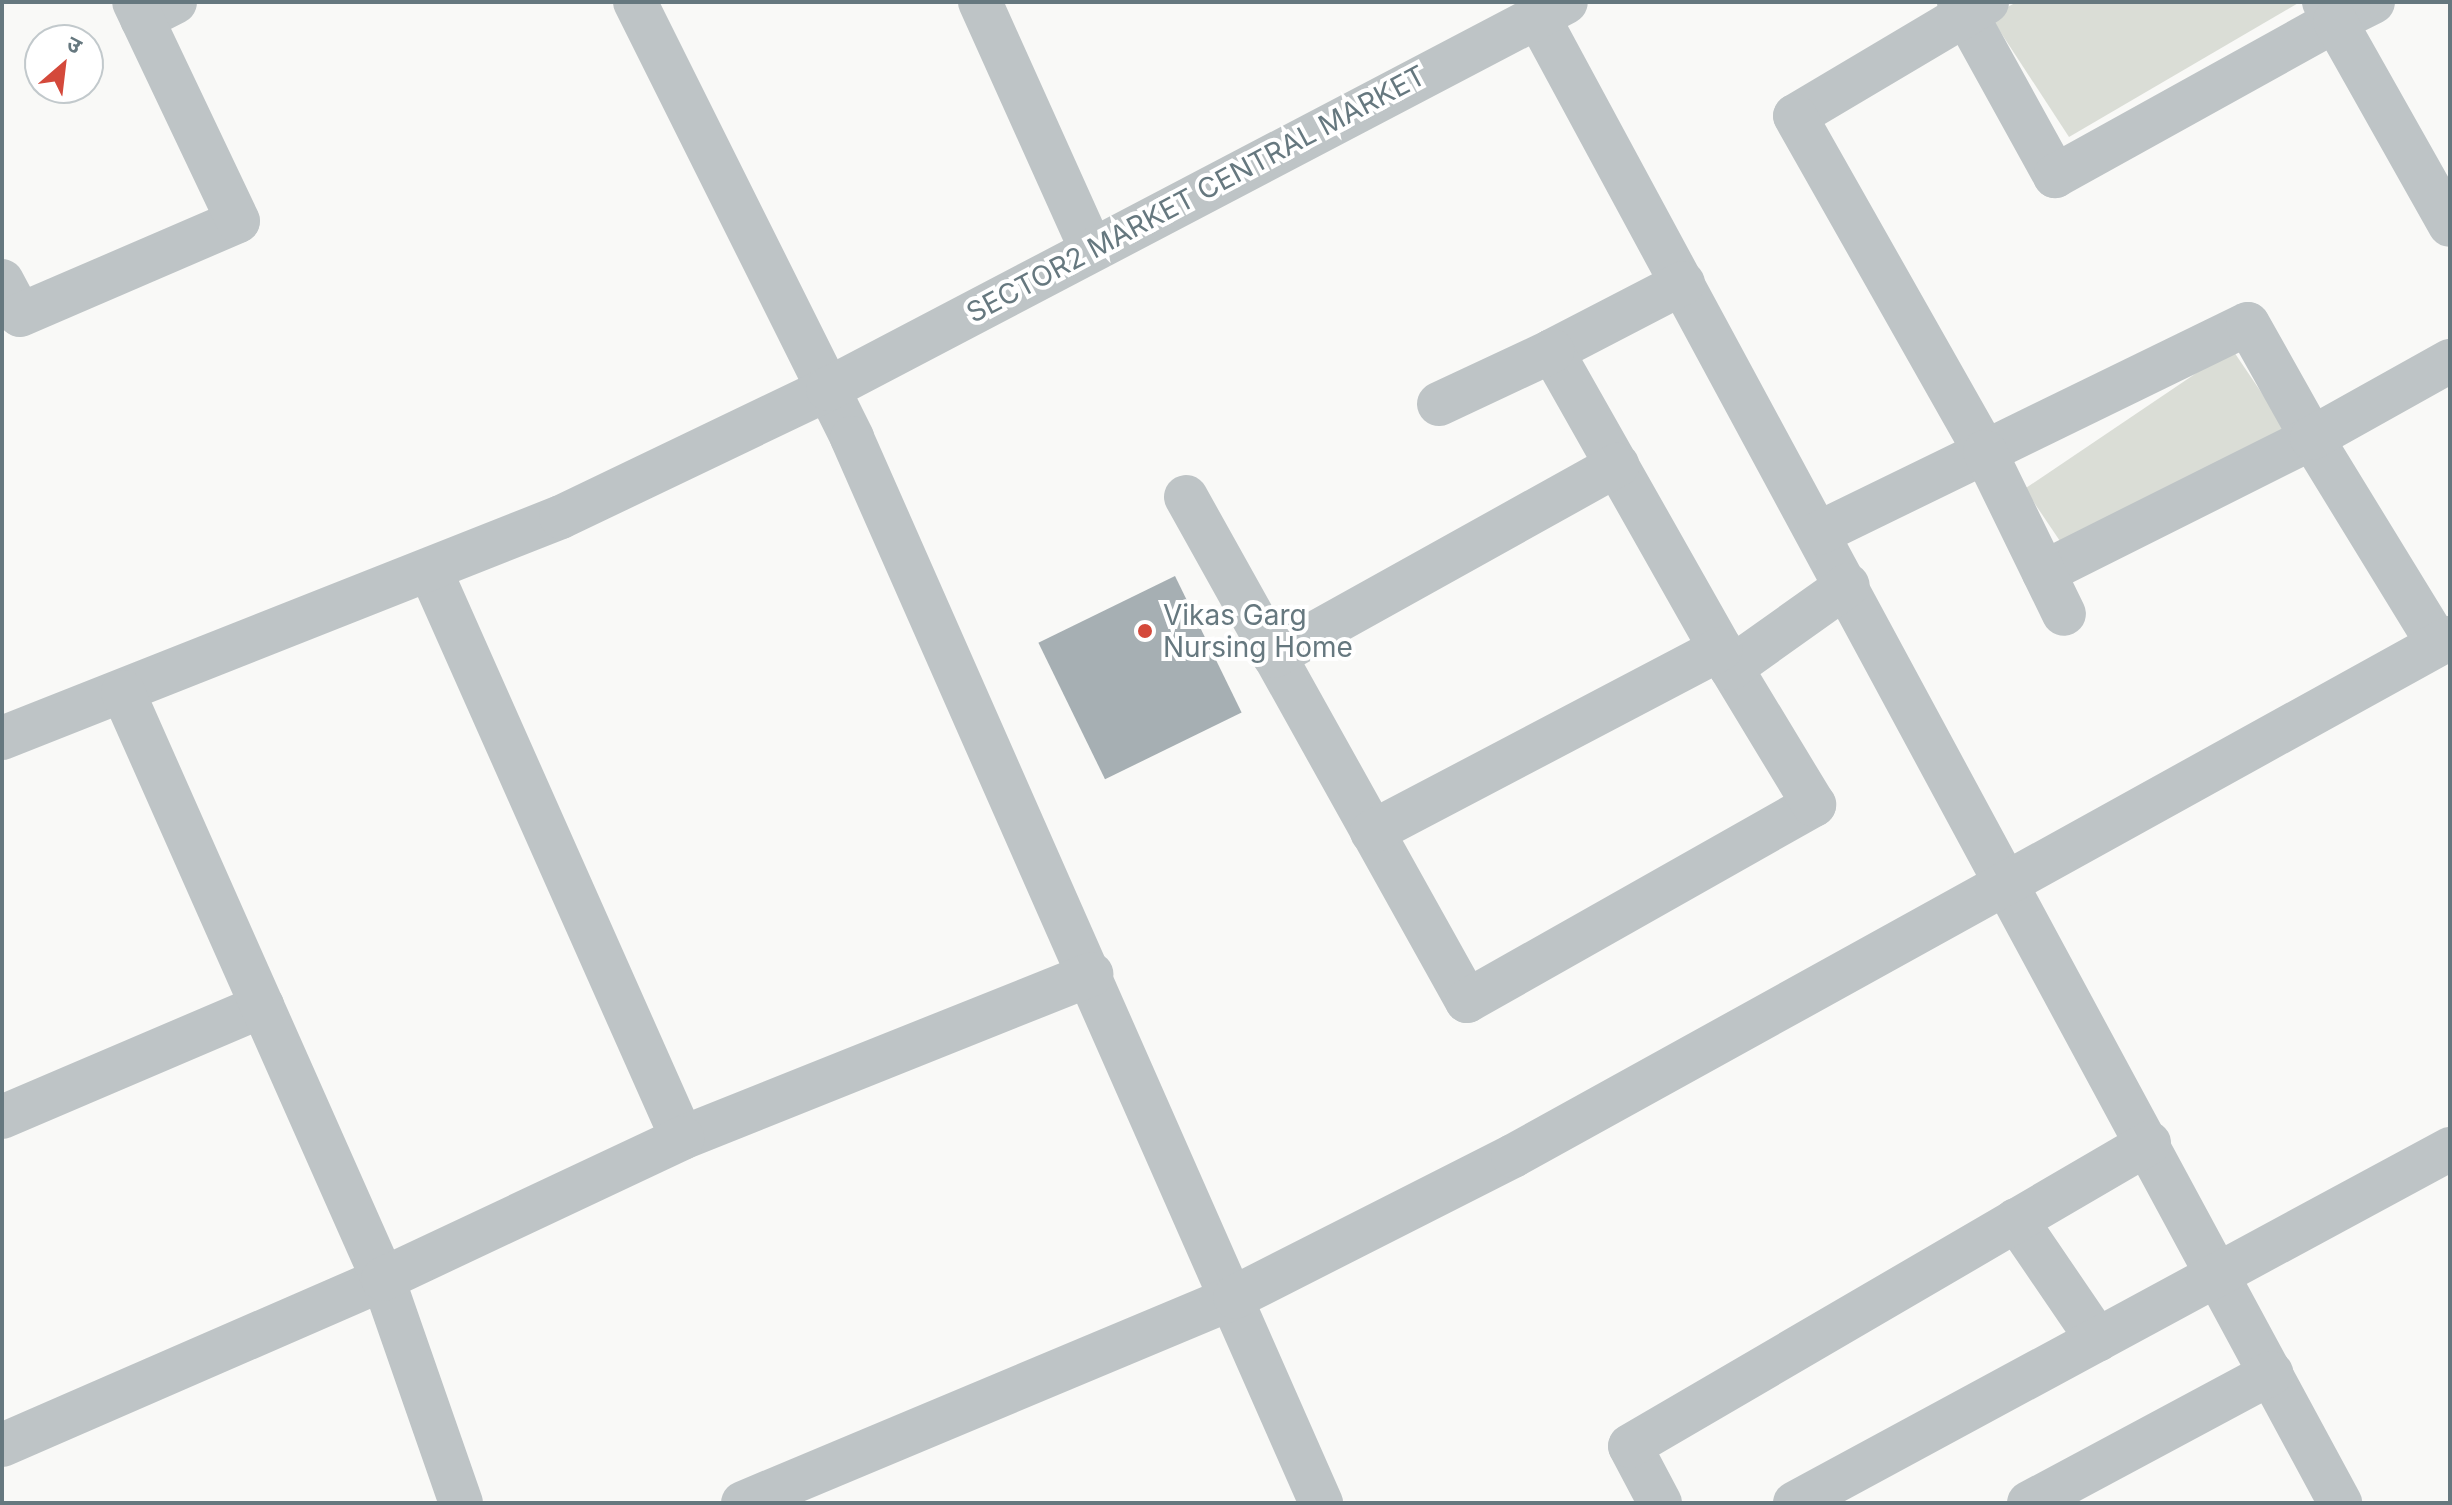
<!DOCTYPE html>
<html>
<head>
<meta charset="utf-8">
<style>
	body { margin:0 }
	#map { position:relative; width:2452px; height:1505px; overflow:hidden; background:#f9f9f7; font-family:Inter,"Noto Sans Devanagari",sans-serif }
	div>[style] { position:absolute }
	[style*='--x'] { left:calc(var(--x)*1px); top:calc(var(--y)*1px); width:calc(var(--w)*1px); rotate:calc(var(--a)*1deg) }
	.green>* { inset:0; background:#daddd6; transform-origin:0 0 }
	.building>* { inset:0; background:#a6afb3; transform-origin:0 0 }
	.minor>* { height:44px; margin:-22px; padding:0 22px; transform-origin:22px; border-radius:22px; background:#bec4c6 }
	.dots>* { width:22px; height:22px; translate:-50% -50%; box-sizing:border-box; border:4px solid #fff; border-radius:50% }
	span { translate:-50% -50%; white-space:nowrap; text-align:center; line-height:1.15; -webkit-text-stroke:8px #fff; paint-order:stroke }
	.street-label { font-size:28px; color:#66787f }
	.poi-label { font-size:28px; color:#66787f }
	.left { translate:0 -50%; text-align:left }
	.frame { position:absolute; inset:0; border:4px solid #66787f; pointer-events:none }
	.north { position:absolute; left:24px; top:24px; width:80px; height:80px; box-sizing:border-box; background:#fff; border:2px solid #c2c9cc; border-radius:50%; rotate:28deg; font-size:22px; font-weight:700; line-height:32px; text-align:center; color:#66787f }
	.north::after { content:''; display:block; margin:auto; width:28px; height:36px; background:#d4493b; clip-path:polygon(50% 0,100% 100%,50% 72%,0 100%) }
</style>
</head>
<body>
<div id="map">
	<div class="green">
		<div style="clip-path:polygon(2017px 2px,2300px 2px,2069px 137px,1990px 16px)"></div>
		<div style="left:2232px;top:349px;width:98px;height:250px;rotate:56deg"></div>
	</div>
	<div class="building">
		<div style="left:1175px;top:576px;width:152px;height:152px;rotate:64deg"></div>
	</div>
	<div class="minor">
		<div style="--x:635;--y:2;--w:487;--a:63.5"></div>
		<div style="--x:852;--y:438;--w:1164;--a:66.23"></div>
		<div style="--x:980;--y:2;--w:269;--a:65.8"></div>
		<div style="--x:1959;--y:2;--w:199;--a:61.1"></div>
		<div style="--x:2055;--y:176;--w:320;--a:-29"></div>
		<div style="--x:2335;--y:21;--w:22;--a:-120"></div>
		<div style="--x:1987;--y:2;--w:223;--a:149.3"></div>
		<div style="--x:1795;--y:116;--w:386;--a:60.5"></div>
		<div style="--x:1985;--y:452;--w:292;--a:-26"></div>
		<div style="--x:2248;--y:324;--w:131;--a:60.7"></div>
		<div style="--x:2312;--y:438;--w:300;--a:153.4"></div>
		<div style="--x:2373;--y:2;--w:42;--a:153.4"></div>
		<div style="--x:2335;--y:21;--w:234;--a:60.6"></div>
		<div style="--x:1538;--y:17;--w:1689;--a:61.64"></div>
		<div style="--x:142;--y:19;--w:37;--a:-27"></div>
		<div style="--x:2;--y:281;--w:38;--a:62"></div>
		<div style="--x:20;--y:315;--w:237;--a:-23.3"></div>
		<div style="--x:238;--y:221;--w:242;--a:-115.4"></div>
		<div style="--x:1683;--y:283;--w:148;--a:152.6"></div>
		<div style="--x:1552;--y:351;--w:364;--a:60.5"></div>
		<div style="--x:1439;--y:404;--w:125;--a:-25.1"></div>
		<div style="--x:1186;--y:497;--w:577;--a:60.86"></div>
		<div style="--x:1467;--y:1001;--w:399;--a:-29.5"></div>
		<div style="--x:1814;--y:805;--w:160;--a:-121.2"></div>
		<div style="--x:1731;--y:668;--w:143;--a:-35.4"></div>
		<div style="--x:1819;--y:533;--w:185;--a:-26"></div>
		<div style="--x:1985;--y:452;--w:180;--a:64"></div>
		<div style="--x:430;--y:570;--w:621;--a:66.07"></div>
		<div style="--x:682;--y:1138;--w:441;--a:-21.8"></div>
		<div style="--x:2438;--y:644;--w:241;--a:-121.5"></div>
		<div style="--x:2312;--y:438;--w:158;--a:-29.2"></div>
		<div style="--x:1274;--y:656;--w:393;--a:-29.1"></div>
		<div style="--x:2;--y:738;--w:601;--a:-21.57"></div>
		<div style="--x:561;--y:517;--w:296;--a:-25.6"></div>
		<div style="--x:828;--y:389;--w:833;--a:-27.67"></div>
		<div style="--x:1372;--y:832;--w:394;--a:-27.7"></div>
		<div style="--x:2;--y:1117;--w:283;--a:-23.1"></div>
		<div style="--x:2016;--y:1220;--w:145;--a:55.7"></div>
		<div style="--x:2;--y:1445;--w:416;--a:-23.5"></div>
		<div style="--x:383;--y:1279;--w:642;--a:-113.89"></div>
		<div style="--x:461;--y:1503;--w:237;--a:-109.2"></div>
		<div style="--x:383;--y:1279;--w:331;--a:-25.2"></div>
		<div style="--x:743;--y:1503;--w:533;--a:-22.72"></div>
		<div style="--x:1235;--y:1297;--w:312;--a:-26.9"></div>
		<div style="--x:1513;--y:1156;--w:1071;--a:-28.94"></div>
		<div style="--x:1660;--y:1503;--w:64;--a:-117.8"></div>
		<div style="--x:1630;--y:1446;--w:601;--a:-30.28"></div>
		<div style="--x:1795;--y:1503;--w:745;--a:-28.39"></div>
		<div style="--x:2029;--y:1503;--w:275;--a:-28.2"></div>
	</div>
	<div class="dots">
		<div style="left:1145px;top:631px;background:#d4493b"></div>
	</div>
	<div class="street-label">
		<span style="left:1196px;top:194px;rotate:-28deg">SECTOR2 MARKET CENTRAL MARKET</span>
	</div>
	<div class="poi-label">
		<span class="left" style="left:1163px;top:631px">Vikas Garg<br>Nursing Home</span>
	</div>
	<div class="frame"></div>
	<div class="north">उ</div>
</div>
</body>
</html>
